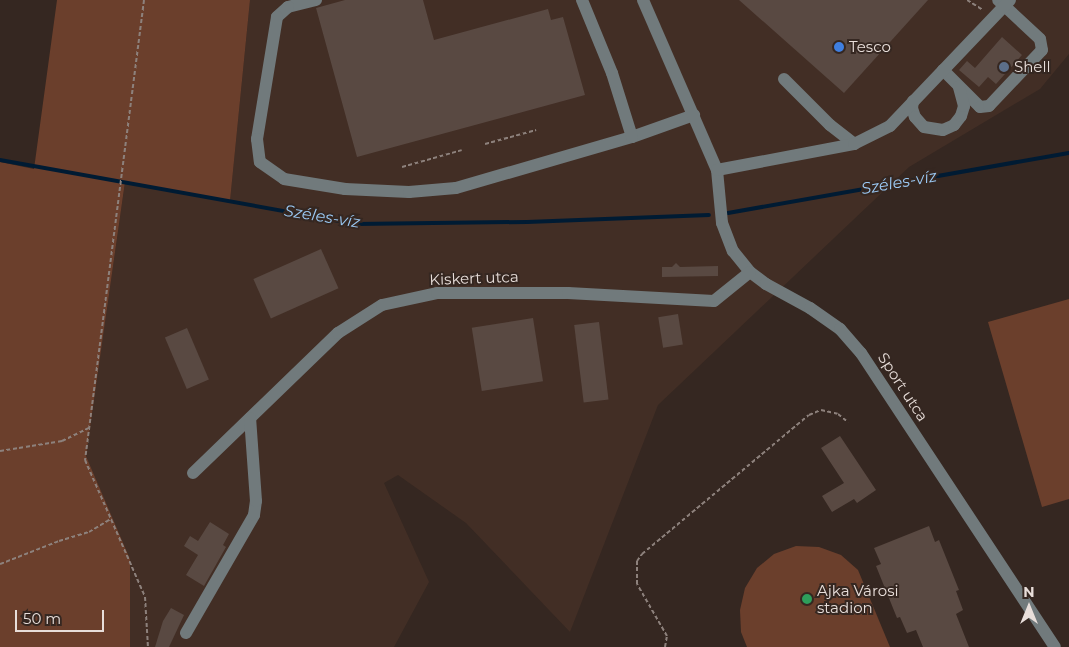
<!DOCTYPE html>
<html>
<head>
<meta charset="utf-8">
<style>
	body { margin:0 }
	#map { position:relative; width:1069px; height:647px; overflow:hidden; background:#352721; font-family:Montserrat,sans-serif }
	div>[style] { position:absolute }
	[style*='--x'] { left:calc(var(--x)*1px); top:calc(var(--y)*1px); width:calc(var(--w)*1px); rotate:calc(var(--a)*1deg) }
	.built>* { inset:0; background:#422e25 }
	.green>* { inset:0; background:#6b3f2c }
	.stream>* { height:4px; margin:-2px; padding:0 2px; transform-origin:2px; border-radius:2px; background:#001b33 }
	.building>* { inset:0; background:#594942; transform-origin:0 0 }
	.path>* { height:2px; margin-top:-1px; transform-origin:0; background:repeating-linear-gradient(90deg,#8d817c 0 4px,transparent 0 6.5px) }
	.minor>* { height:12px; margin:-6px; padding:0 6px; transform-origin:6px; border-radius:6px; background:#717a7c }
	.dots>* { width:14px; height:14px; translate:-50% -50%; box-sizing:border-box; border:2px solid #352721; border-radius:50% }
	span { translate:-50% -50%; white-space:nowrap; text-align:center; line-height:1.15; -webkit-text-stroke:4px #352721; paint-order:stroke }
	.poi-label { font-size:15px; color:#e8deda }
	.left { translate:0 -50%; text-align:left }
	.street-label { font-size:15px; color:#e8deda }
	.water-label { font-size:16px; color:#9bc9f4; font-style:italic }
	.north { position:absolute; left:1004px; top:582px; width:50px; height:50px; -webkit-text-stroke:4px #352721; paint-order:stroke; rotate:0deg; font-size:14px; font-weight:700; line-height:20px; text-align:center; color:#e8deda }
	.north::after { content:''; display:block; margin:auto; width:18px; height:22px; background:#e8deda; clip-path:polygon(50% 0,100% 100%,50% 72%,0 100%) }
	.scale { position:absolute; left:15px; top:610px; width:89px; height:22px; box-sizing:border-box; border:2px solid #e8deda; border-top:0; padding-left:6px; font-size:15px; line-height:18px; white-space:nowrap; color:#e8deda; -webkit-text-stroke:4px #352721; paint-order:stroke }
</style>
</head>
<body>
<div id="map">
	<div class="built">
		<div style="clip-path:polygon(250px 0,1069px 0,1069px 54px,1040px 89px,909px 167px,658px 405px,570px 632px,466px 523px,398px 475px,384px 483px,429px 582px,394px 647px,130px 647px,130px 559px,86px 456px,125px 182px,230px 201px)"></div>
	</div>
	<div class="green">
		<div style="clip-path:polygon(57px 0,250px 0,230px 201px,125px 182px,86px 456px,130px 559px,130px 647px,0 647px,0 162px,34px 169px)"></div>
		<div style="clip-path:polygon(1069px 299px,1069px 499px,1042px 507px,988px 322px)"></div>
		<div style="clip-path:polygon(796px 546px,819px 547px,841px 555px,858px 570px,890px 647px,747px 647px,741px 632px,740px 610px,745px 588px,757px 568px,774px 554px)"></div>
	</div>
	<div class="stream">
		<div style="--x:0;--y:160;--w:362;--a:10.2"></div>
		<div style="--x:356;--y:224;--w:171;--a:-0.7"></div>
		<div style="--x:527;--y:222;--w:182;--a:-2.2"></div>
		<div style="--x:728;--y:213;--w:346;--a:-10"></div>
	</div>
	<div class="building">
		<div style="clip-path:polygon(345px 0,423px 0,434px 40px,548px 9px,551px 20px,563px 17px,585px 95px,357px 157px,316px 8px)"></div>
		<div style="clip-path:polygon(739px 0,928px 0,844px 93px)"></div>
		<div style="clip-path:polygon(1002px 37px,1022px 55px,996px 84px,988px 77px,979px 87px,959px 70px,967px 61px,975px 68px)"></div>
		<div style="left:321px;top:249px;width:43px;height:74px;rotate:66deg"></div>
		<div style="clip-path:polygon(676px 263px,680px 267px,718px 266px,718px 276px,662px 277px,662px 267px,672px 267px)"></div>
		<div style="left:678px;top:314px;width:31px;height:20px;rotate:81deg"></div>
		<div style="left:533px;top:318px;width:64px;height:62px;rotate:81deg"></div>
		<div style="left:599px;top:322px;width:78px;height:25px;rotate:83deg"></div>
		<div style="left:187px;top:328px;width:56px;height:24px;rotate:67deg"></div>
		<div style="clip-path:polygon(840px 436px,876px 490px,857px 503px,854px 499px,832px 512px,822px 496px,844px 483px,821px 448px)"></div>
		<div style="clip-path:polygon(210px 522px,229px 534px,223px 545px,226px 547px,204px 586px,186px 575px,198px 555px,184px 546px,190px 536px,198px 541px)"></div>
		<div style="clip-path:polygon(929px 526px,935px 542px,939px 540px,959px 590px,956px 591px,963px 610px,956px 614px,969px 647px,923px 647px,916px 630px,907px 633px,900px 617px,897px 618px,876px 566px,881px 564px,874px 548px)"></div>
		<div style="clip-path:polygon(171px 608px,184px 615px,169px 647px,155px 647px,163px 621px)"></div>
	</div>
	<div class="path">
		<div style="--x:144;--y:0;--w:464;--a:97.3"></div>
		<div style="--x:85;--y:460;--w:150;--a:66.3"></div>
		<div style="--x:145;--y:597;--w:50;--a:86.6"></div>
		<div style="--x:967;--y:0;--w:19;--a:32"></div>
		<div style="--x:485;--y:144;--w:53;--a:-15.4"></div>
		<div style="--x:402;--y:167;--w:62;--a:-15.8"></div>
		<div style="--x:0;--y:451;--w:63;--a:-9.2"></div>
		<div style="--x:62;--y:441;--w:30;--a:-26"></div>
		<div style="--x:0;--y:564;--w:63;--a:-21.3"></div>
		<div style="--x:59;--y:541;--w:31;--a:-17"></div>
		<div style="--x:89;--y:532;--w:26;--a:-31"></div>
		<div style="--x:665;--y:647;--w:11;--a:-80"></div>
		<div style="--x:667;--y:636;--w:60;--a:-120"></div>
		<div style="--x:637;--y:584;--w:23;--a:-90"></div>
		<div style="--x:637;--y:561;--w:9;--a:-54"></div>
		<div style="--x:642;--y:554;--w:217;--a:-39.8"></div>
		<div style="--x:809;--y:415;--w:13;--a:-23"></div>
		<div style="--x:821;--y:410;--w:17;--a:13"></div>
		<div style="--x:838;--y:414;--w:13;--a:39"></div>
	</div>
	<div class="minor">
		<div style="--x:316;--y:0;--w:29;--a:166"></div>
		<div style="--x:288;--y:7;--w:15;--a:138"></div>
		<div style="--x:277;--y:17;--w:124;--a:99.3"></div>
		<div style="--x:257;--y:139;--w:23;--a:83"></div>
		<div style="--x:260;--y:162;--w:29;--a:35"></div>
		<div style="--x:284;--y:179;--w:62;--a:9.3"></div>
		<div style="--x:345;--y:189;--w:64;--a:2.7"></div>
		<div style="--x:409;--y:192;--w:47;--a:-4.9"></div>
		<div style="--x:456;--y:188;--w:183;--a:-16.2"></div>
		<div style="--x:632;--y:137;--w:66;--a:-19.5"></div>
		<div style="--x:582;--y:0;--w:79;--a:67.7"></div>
		<div style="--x:612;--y:73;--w:67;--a:72.6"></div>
		<div style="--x:643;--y:0;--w:185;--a:66.5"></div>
		<div style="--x:717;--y:170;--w:53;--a:84.6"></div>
		<div style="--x:722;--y:223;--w:30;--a:69"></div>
		<div style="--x:733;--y:251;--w:27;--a:51"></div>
		<div style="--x:750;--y:272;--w:20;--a:37"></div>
		<div style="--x:766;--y:284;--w:50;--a:28.6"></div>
		<div style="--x:810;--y:308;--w:37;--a:35"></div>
		<div style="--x:840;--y:329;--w:32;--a:49"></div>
		<div style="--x:861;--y:353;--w:352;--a:56.6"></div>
		<div style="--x:943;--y:70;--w:52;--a:45"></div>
		<div style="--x:980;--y:107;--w:9;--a:-6"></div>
		<div style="--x:989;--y:106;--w:77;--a:-46.6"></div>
		<div style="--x:1042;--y:50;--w:11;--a:-100"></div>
		<div style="--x:1040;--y:39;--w:57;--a:-137.1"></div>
		<div style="--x:784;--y:79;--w:65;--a:45"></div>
		<div style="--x:830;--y:125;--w:31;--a:38"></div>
		<div style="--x:913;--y:101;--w:7;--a:98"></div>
		<div style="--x:912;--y:108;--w:9;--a:72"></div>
		<div style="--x:915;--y:117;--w:13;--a:48"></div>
		<div style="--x:924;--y:127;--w:19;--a:9"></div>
		<div style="--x:943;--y:130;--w:12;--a:-24"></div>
		<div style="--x:954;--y:125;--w:11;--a:-52"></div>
		<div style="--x:961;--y:116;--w:10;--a:-73"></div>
		<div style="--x:964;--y:106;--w:20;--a:-105"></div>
		<div style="--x:717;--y:170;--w:139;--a:-10.7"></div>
		<div style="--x:854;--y:144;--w:40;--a:-26.6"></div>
		<div style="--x:890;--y:126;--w:174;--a:-46.4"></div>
		<div style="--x:193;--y:473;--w:202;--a:-44"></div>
		<div style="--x:338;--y:333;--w:52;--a:-32.5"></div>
		<div style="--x:382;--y:305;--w:56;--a:-12.3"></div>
		<div style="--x:437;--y:293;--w:131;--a:0"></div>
		<div style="--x:568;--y:293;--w:146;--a:3.1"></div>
		<div style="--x:714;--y:301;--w:46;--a:-38.9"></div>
		<div style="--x:186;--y:633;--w:136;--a:-60"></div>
		<div style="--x:254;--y:515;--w:14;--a:-82"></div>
		<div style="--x:256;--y:501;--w:83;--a:-94.1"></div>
	</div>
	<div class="dots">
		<div style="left:839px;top:47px;background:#3f7fe0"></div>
		<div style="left:1004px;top:67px;background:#5c6f8a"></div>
		<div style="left:807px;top:599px;background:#2e9e5b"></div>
	</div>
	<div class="poi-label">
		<span class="left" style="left:849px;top:47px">Tesco</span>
		<span class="left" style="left:1014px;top:67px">Shell</span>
		<span class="left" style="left:817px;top:599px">Ajka Városi<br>stadion</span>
	</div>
	<div class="street-label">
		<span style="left:474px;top:278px;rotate:-2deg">Kiskert utca</span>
		<span style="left:903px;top:387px;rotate:57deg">Sport utca</span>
	</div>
	<div class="water-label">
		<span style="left:899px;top:183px;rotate:-10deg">Széles-víz</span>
		<span style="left:322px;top:217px;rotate:9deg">Széles-víz</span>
	</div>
	<div class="north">N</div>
	<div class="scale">50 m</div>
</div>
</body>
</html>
